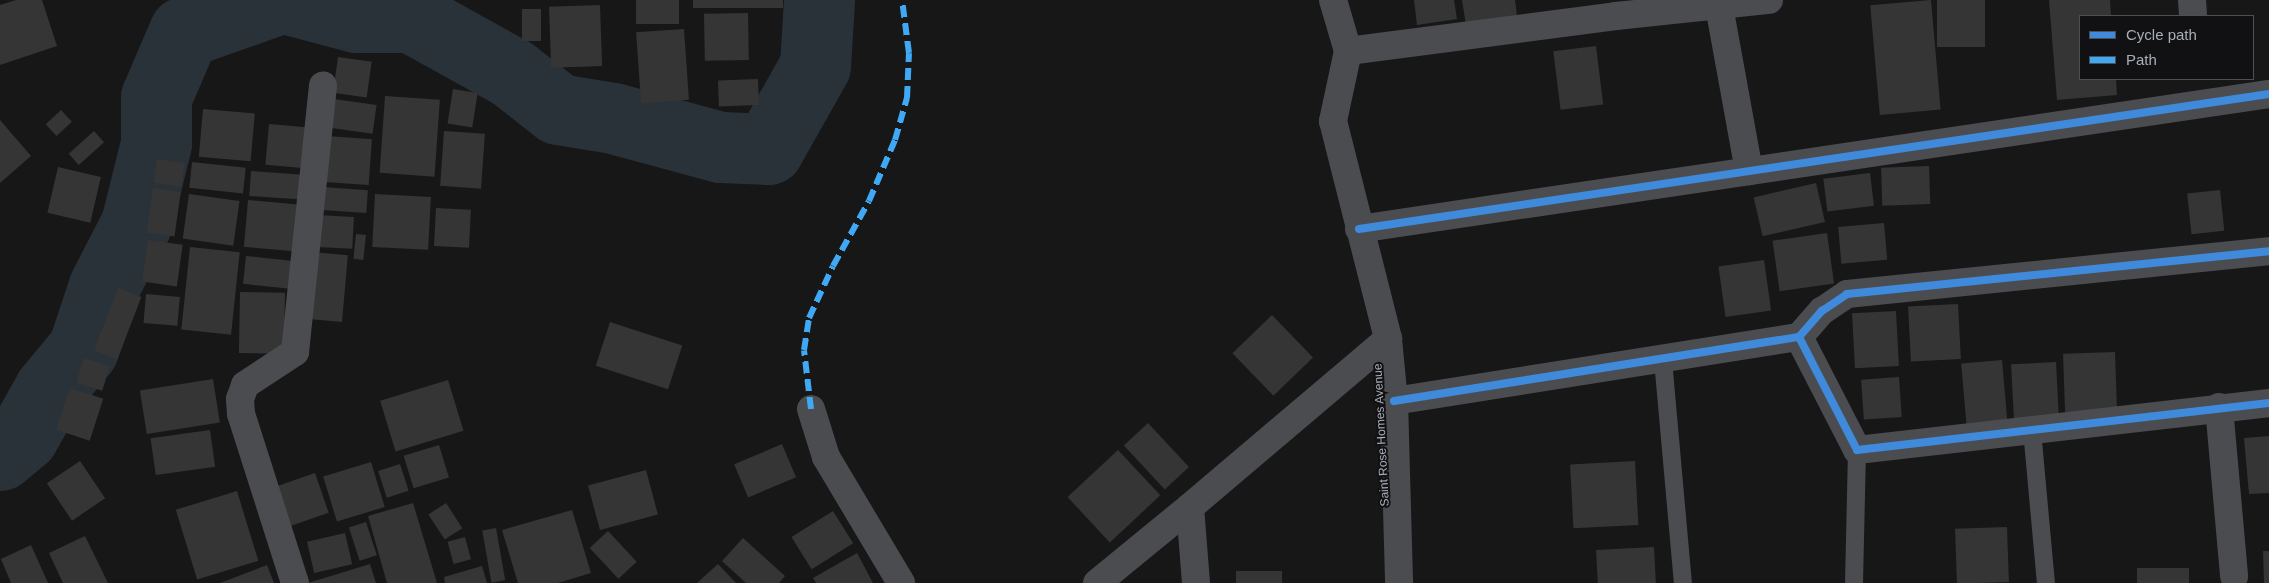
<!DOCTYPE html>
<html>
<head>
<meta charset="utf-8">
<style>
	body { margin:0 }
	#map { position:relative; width:2269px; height:583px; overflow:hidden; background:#171717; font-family:Arial,sans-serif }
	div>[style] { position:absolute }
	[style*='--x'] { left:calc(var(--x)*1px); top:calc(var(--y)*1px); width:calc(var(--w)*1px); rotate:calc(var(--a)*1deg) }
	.river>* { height:71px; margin:-35.5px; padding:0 35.5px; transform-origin:35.5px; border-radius:35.5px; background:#2a3239 }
	.building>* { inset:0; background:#353536; transform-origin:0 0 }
	.lane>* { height:18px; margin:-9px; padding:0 9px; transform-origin:9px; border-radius:9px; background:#4b4c50 }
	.street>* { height:28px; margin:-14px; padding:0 14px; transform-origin:14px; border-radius:14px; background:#4b4c50 }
	.quiet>* { height:6px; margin-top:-3px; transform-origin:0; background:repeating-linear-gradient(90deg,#3fa9f5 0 12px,transparent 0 18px) }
	.cycleway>* { height:8px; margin:-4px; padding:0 4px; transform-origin:4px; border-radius:4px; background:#408adc }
	span { translate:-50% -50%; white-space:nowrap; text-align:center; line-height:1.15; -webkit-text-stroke:4px #111113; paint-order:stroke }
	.street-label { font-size:12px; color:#a8adb8 }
	.legend { position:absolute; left:2079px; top:15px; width:175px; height:65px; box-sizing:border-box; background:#111113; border:1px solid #4d4f55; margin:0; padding:6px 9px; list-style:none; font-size:15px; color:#a8adb8 }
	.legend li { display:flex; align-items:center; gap:10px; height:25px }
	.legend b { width:25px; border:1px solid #4d4f55 }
</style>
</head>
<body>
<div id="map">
	<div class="river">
		<div style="--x:292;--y:0;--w:66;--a:14.9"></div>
		<div style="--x:356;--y:17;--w:55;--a:0"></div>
		<div style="--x:411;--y:17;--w:115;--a:29"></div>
		<div style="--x:512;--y:73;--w:58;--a:38"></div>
		<div style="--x:558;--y:109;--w:56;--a:9.3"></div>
		<div style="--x:613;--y:118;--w:111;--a:15.2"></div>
		<div style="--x:720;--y:147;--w:48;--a:2.4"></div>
		<div style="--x:768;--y:149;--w:95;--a:-60.5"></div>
		<div style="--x:815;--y:66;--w:66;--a:-86.5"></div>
		<div style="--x:0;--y:455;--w:30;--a:-40"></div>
		<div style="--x:23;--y:436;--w:53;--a:-60.5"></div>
		<div style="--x:49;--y:390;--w:53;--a:-50.3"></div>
		<div style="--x:83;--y:349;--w:66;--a:-71.6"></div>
		<div style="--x:104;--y:286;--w:70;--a:-62.7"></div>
		<div style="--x:136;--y:224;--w:83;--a:-76.1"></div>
		<div style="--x:156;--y:143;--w:46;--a:-90"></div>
		<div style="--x:156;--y:97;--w:71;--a:-66.7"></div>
		<div style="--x:184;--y:32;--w:96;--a:-19.4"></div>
	</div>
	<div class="building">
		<div style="clip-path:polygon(16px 0,42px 0,57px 46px,0 65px,0 5px)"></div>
		<div style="left:636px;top:0;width:43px;height:24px"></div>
		<div style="left:693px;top:0;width:90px;height:8px"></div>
		<div style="clip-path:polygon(1414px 0,1454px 0,1457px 19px,1417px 25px)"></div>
		<div style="clip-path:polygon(1462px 0,1515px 0,1517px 16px,1466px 25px)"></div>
		<div style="left:1931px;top:0;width:110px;height:61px;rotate:85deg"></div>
		<div style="left:1937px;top:0;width:48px;height:47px"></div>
		<div style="clip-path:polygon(2049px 0,2110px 0,2111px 16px,2080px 16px,2080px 79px,2116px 79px,2117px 95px,2057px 100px)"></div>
		<div style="left:600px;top:5px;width:61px;height:51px;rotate:88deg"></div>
		<div style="left:522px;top:9px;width:19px;height:32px"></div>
		<div style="left:748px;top:13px;width:47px;height:44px;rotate:89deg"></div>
		<div style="left:684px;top:29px;width:71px;height:48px;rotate:86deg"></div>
		<div style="left:1596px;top:46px;width:59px;height:43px;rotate:83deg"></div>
		<div style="left:338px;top:57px;width:34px;height:36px;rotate:8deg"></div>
		<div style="left:758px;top:79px;width:26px;height:40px;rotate:88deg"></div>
		<div style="left:453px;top:89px;width:25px;height:35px;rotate:9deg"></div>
		<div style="left:385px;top:96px;width:55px;height:77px;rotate:4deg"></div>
		<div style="left:334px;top:99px;width:43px;height:29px;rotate:8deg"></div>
		<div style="left:203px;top:109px;width:52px;height:48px;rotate:5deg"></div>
		<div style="left:61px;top:110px;width:16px;height:21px;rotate:47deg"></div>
		<div style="clip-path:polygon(0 120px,31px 156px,0 183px)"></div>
		<div style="left:269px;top:124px;width:43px;height:41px;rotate:5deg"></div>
		<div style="left:94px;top:131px;width:15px;height:34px;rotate:48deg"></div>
		<div style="left:444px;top:131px;width:41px;height:55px;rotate:4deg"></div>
		<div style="left:327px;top:136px;width:45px;height:46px;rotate:4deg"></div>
		<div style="left:157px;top:159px;width:28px;height:24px;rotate:8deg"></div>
		<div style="left:192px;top:162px;width:54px;height:26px;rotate:6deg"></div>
		<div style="left:1929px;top:166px;width:38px;height:48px;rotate:88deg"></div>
		<div style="left:58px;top:167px;width:44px;height:47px;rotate:13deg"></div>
		<div style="left:251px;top:171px;width:56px;height:25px;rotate:4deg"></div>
		<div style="left:1870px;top:173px;width:33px;height:47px;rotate:83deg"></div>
		<div style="left:1816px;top:183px;width:40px;height:64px;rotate:77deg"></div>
		<div style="left:323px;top:187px;width:45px;height:23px;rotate:4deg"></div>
		<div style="left:153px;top:188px;width:28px;height:45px;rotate:8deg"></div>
		<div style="left:2220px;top:190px;width:41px;height:33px;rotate:84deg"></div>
		<div style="left:189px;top:194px;width:51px;height:45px;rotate:8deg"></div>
		<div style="left:375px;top:194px;width:56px;height:53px;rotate:3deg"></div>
		<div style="left:248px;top:200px;width:56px;height:47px;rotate:5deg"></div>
		<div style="left:436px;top:208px;width:35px;height:38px;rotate:3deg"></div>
		<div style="left:318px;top:215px;width:36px;height:32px;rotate:3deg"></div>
		<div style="left:1884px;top:223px;width:37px;height:46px;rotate:85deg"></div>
		<div style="left:1827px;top:233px;width:51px;height:55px;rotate:82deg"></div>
		<div style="left:356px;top:234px;width:10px;height:25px;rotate:6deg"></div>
		<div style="left:148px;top:240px;width:35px;height:42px;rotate:8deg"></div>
		<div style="left:190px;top:247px;width:50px;height:83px;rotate:6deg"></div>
		<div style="left:312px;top:252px;width:36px;height:67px;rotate:5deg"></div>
		<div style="left:246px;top:256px;width:47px;height:28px;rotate:6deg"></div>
		<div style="left:1764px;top:260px;width:51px;height:46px;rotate:82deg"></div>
		<div style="left:118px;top:288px;width:25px;height:67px;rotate:21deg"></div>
		<div style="left:240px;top:292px;width:45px;height:61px;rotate:1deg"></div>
		<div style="left:146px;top:294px;width:34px;height:29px;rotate:5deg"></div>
		<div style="left:1958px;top:304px;width:55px;height:50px;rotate:87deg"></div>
		<div style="left:1896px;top:311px;width:55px;height:44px;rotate:87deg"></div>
		<div style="left:1272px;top:315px;width:59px;height:55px;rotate:46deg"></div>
		<div style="left:610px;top:322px;width:76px;height:46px;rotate:18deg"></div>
		<div style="left:2115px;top:352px;width:61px;height:52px;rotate:88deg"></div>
		<div style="left:84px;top:358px;width:27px;height:26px;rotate:17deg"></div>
		<div style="left:2002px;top:360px;width:63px;height:41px;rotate:85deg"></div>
		<div style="left:2056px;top:362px;width:58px;height:45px;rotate:87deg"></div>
		<div style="left:1899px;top:377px;width:40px;height:38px;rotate:86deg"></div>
		<div style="left:213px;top:379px;width:44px;height:74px;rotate:81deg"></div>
		<div style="left:448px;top:380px;width:53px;height:71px;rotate:73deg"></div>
		<div style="left:70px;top:388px;width:35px;height:44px;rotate:18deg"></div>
		<div style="left:1148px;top:423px;width:60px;height:33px;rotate:47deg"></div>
		<div style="left:210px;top:430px;width:37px;height:60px;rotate:82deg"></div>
		<div style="clip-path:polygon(2269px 436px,2269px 493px,2249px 494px,2244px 438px)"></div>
		<div style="left:782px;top:444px;width:36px;height:52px;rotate:67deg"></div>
		<div style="left:439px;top:445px;width:34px;height:37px;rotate:73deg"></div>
		<div style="left:1118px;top:450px;width:62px;height:69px;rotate:47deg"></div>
		<div style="left:80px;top:461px;width:45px;height:40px;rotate:56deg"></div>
		<div style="left:1635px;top:461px;width:64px;height:65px;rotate:87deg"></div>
		<div style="left:371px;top:462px;width:47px;height:50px;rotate:73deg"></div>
		<div style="left:400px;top:464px;width:28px;height:23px;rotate:72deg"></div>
		<div style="left:646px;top:470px;width:46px;height:60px;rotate:75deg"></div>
		<div style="left:315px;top:473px;width:42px;height:42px;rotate:71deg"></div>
		<div style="left:237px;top:491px;width:73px;height:64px;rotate:73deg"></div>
		<div style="clip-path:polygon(413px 503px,437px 583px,387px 583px,368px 516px)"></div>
		<div style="left:446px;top:503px;width:30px;height:21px;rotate:57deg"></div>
		<div style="clip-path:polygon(572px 510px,591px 573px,558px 583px,518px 583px,502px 530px)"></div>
		<div style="left:833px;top:511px;width:38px;height:49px;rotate:58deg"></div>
		<div style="left:366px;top:522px;width:35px;height:18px;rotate:72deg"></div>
		<div style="left:2007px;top:527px;width:55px;height:52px;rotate:88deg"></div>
		<div style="left:496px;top:528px;width:53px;height:14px;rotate:80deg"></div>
		<div style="left:608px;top:531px;width:42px;height:25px;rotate:47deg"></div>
		<div style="left:345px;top:533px;width:32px;height:39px;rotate:77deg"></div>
		<div style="clip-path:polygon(85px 536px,108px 583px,63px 583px,49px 553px)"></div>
		<div style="left:465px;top:537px;width:23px;height:18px;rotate:75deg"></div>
		<div style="clip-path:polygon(743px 538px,785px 576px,779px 583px,746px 583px,722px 561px)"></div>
		<div style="clip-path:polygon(31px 545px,48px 583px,11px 583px,1px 559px)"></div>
		<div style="left:1654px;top:547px;width:36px;height:58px;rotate:87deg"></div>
		<div style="clip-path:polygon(2263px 551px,2269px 551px,2269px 583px,2264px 583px)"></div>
		<div style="clip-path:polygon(857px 553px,873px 583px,816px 583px,813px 578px)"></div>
		<div style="clip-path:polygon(370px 564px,376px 583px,308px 583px)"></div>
		<div style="clip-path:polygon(718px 564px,736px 583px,697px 583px)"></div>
		<div style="clip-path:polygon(267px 565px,274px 583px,220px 583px)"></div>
		<div style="clip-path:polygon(482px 566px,487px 583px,445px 583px,444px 577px)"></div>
		<div style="left:2189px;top:568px;width:15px;height:52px;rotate:90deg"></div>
		<div style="left:1282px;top:571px;width:12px;height:46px;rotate:90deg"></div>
	</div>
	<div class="lane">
		<div style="--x:1663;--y:360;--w:224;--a:84.9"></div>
		<div style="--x:2032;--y:430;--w:154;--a:84.8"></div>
		<div style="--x:1854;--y:583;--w:133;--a:-88.7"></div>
	</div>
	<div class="street">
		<div style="--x:1333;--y:0;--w:53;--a:73.6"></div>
		<div style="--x:1348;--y:51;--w:72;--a:102.1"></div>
		<div style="--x:1333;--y:121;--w:225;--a:75.8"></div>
		<div style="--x:1388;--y:339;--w:62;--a:84.5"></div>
		<div style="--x:1394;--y:401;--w:182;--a:88.4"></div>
		<div style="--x:2192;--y:0;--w:16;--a:86"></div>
		<div style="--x:1719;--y:6;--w:168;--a:79.7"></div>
		<div style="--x:1348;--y:51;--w:270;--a:-7.4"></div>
		<div style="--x:1616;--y:16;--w:154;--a:-6"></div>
		<div style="--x:1359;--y:229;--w:920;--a:-8.44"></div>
		<div style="--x:1799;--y:337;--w:127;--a:62.8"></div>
		<div style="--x:1857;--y:450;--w:415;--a:-6.5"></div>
		<div style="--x:1394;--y:401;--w:410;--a:-9"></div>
		<div style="--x:1799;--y:337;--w:35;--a:-49"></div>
		<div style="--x:1822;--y:311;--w:30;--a:-34"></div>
		<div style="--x:1847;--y:294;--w:424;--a:-5.8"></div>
		<div style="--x:2219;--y:407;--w:170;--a:84.9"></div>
		<div style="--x:811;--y:409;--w:50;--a:72.6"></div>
		<div style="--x:826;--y:457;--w:147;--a:59.2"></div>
		<div style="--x:295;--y:583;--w:177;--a:-107.7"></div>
		<div style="--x:241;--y:414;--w:15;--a:-94"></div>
		<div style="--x:240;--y:399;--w:15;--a:-70"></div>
		<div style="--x:245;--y:385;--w:60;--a:-33.4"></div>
		<div style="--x:295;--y:352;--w:268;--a:-84"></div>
		<div style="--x:1097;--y:583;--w:120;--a:-39.3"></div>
		<div style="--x:1196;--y:583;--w:76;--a:-94.5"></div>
		<div style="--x:1190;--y:507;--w:260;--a:-40.3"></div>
	</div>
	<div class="quiet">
		<div style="--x:811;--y:409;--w:59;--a:-96.8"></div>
		<div style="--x:804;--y:350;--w:32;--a:-81"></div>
		<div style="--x:809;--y:318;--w:57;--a:-65.2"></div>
		<div style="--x:833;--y:266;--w:74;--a:-61"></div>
		<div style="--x:869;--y:201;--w:66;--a:-66.9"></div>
		<div style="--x:895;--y:140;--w:44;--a:-74.1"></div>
		<div style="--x:907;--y:98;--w:45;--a:-87.5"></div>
		<div style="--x:909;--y:53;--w:53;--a:-97.5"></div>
	</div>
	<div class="cycleway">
		<div style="--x:1359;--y:229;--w:920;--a:-8.44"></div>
		<div style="--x:1799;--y:337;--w:127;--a:62.8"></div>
		<div style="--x:1857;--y:450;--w:415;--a:-6.5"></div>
		<div style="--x:1394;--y:401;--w:410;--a:-9"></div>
		<div style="--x:1799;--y:337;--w:35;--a:-49"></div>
		<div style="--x:1822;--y:311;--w:30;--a:-34"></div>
		<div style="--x:1847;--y:294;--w:424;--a:-5.8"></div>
	</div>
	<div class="street-label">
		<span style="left:1382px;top:435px;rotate:-93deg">Saint Rose Homes Avenue</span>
	</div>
	<ul class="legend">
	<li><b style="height:6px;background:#408adc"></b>Cycle path</li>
	<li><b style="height:6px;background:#3fa9f5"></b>Path</li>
	</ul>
</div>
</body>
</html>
